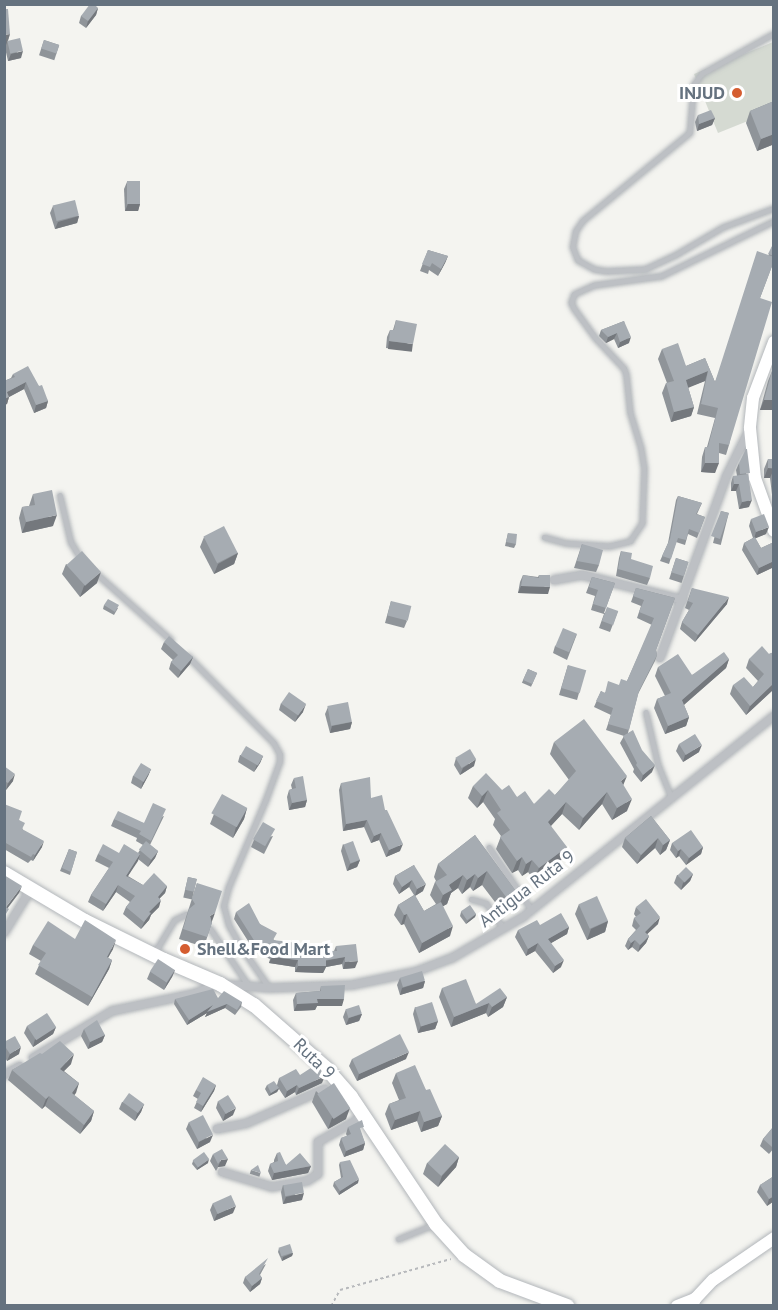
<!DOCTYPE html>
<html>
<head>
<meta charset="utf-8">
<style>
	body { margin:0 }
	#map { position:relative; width:778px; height:1310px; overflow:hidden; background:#f4f4f0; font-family:"PT Sans",sans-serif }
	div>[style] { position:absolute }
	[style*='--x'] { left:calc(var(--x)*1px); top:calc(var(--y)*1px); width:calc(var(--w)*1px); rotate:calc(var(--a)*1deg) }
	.green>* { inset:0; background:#d5dad2 }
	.path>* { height:1.5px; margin-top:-0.75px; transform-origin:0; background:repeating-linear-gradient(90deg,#b7b9bc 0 3px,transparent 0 6px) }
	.roads { filter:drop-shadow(0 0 2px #b2b6ba) drop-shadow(0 0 2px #b2b6ba) }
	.service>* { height:4.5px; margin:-2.25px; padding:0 2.25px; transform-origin:2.25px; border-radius:2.25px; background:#bdc0c4 }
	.minor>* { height:8px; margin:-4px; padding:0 4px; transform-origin:4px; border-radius:4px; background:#bdc0c4 }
	.secondary>* { height:12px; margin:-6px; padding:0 6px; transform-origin:6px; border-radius:6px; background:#fff }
	.primary>* { height:14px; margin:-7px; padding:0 7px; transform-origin:7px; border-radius:7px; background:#fff }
	.wall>* { inset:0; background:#8f9499; transform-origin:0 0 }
	.shaded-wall>* { inset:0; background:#74787d; transform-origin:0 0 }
	.building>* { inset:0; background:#a6acb2; transform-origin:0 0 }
	.dots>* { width:16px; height:16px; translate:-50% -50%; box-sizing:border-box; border:3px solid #fff; border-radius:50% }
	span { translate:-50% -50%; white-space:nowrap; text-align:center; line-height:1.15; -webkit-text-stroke:6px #fff; paint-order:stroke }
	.poi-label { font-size:18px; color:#65727f; font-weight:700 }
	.right { translate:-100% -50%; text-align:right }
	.left { translate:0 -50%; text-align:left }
	.street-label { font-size:18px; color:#65727f }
	.frame { position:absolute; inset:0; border:6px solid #65727f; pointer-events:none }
</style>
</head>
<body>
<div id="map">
	<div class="green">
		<div style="clip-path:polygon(773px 42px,773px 111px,718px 133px,694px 74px)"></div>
	</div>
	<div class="path">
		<div style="--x:331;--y:1306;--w:18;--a:-61"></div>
		<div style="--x:340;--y:1290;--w:115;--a:-15.6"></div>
	</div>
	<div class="roads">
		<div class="service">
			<div style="--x:774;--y:34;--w:82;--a:150.9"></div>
			<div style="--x:702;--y:74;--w:14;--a:126"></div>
			<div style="--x:694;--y:85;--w:48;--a:94.8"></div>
			<div style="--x:690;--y:133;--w:139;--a:140.6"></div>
			<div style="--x:583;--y:221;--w:12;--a:125"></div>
			<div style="--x:576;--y:231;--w:16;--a:101"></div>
			<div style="--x:573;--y:247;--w:14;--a:69"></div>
			<div style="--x:578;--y:260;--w:18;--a:29"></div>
			<div style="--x:594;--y:269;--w:12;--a:9"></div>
			<div style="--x:606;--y:271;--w:39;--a:-3"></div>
			<div style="--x:645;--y:269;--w:35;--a:-25"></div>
			<div style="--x:677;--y:254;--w:53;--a:-30.4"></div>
			<div style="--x:723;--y:227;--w:54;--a:-20.4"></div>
			<div style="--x:60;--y:495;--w:48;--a:76.8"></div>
			<div style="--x:71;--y:542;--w:17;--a:59"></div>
			<div style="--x:544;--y:537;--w:23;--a:15"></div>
			<div style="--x:566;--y:543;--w:43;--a:4"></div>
			<div style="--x:609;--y:546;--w:22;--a:-13"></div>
			<div style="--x:630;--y:541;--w:22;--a:-56"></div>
			<div style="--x:642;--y:523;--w:54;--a:-87.9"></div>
			<div style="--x:644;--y:469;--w:20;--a:-99"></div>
			<div style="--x:641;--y:449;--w:38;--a:-107"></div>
			<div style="--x:630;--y:413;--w:38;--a:-96"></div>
			<div style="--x:626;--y:375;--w:6;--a:-108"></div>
			<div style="--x:624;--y:369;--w:42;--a:-133.1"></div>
			<div style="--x:595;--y:338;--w:36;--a:-126"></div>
			<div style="--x:574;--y:309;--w:7;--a:-117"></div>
			<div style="--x:571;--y:303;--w:9;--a:-72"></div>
			<div style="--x:574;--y:294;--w:22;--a:-24"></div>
			<div style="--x:594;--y:285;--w:68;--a:-7.7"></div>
			<div style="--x:661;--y:276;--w:126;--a:-26"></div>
			<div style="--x:97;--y:574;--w:99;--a:41.7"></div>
			<div style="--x:188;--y:656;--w:122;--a:45.3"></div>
			<div style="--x:274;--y:743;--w:13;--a:61"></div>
			<div style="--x:280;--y:754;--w:8;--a:90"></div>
			<div style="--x:280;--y:762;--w:40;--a:110.2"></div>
			<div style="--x:266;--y:800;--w:95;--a:113"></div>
			<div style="--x:229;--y:887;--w:20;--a:105"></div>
			<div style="--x:224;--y:906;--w:20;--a:75"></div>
			<div style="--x:229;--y:925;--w:23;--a:61"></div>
			<div style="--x:240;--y:945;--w:51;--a:55.4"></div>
			<div style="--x:646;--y:712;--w:53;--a:77"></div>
			<div style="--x:658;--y:764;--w:37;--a:68"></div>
			<div style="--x:489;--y:847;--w:76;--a:55.7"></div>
			<div style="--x:471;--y:899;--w:16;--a:15"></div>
			<div style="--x:486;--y:903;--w:29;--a:55"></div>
			<div style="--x:210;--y:928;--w:70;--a:56.1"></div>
			<div style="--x:155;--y:952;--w:37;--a:-59"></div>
			<div style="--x:174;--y:920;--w:14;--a:-25"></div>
			<div style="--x:398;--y:1239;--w:38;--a:-22"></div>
		</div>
		<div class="minor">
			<div style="--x:554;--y:580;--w:28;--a:-10"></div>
			<div style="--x:582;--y:575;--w:104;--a:13.9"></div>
			<div style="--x:660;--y:658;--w:195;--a:-69.9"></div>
			<div style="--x:727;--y:475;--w:52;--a:-63.9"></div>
			<div style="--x:4;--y:933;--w:52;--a:-58.5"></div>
			<div style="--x:33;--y:1058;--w:92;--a:-30.7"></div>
			<div style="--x:112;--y:1011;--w:83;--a:-11.9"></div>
			<div style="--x:193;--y:994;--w:29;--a:-20"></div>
			<div style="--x:220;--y:984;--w:50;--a:4.6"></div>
			<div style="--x:270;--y:988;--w:82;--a:-2.1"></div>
			<div style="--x:352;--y:985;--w:64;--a:-11.7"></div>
			<div style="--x:415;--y:972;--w:40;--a:-21"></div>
			<div style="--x:452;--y:958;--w:82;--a:-30"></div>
			<div style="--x:523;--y:917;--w:322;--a:-38.7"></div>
			<div style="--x:4;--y:1075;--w:18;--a:-29"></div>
			<div style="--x:217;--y:1129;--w:31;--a:-11"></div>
			<div style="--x:247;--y:1123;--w:85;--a:-23.6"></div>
			<div style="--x:222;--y:1172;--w:52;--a:16.7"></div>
			<div style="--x:272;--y:1187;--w:36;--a:-10"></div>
			<div style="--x:307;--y:1181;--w:13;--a:-32"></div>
			<div style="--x:318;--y:1174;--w:32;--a:-90"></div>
			<div style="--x:318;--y:1142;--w:53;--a:-29.5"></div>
		</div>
		<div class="secondary">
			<div style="--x:774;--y:342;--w:60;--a:110.6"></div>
			<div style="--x:753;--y:398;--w:30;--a:96"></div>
			<div style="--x:750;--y:428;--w:50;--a:84.3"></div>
			<div style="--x:755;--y:478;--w:56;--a:70.3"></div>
			<div style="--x:677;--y:1306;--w:19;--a:-21"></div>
			<div style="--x:692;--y:1306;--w:8;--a:-67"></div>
			<div style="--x:695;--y:1299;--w:26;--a:-47"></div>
			<div style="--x:713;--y:1280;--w:74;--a:-34.5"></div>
		</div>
		<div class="primary">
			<div style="--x:4;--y:873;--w:94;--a:30.7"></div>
			<div style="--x:85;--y:921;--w:88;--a:26.3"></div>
			<div style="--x:164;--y:960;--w:61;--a:23.2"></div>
			<div style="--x:220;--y:984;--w:40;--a:32"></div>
			<div style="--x:254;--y:1005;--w:96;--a:41.2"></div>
			<div style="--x:326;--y:1068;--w:38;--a:49"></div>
			<div style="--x:351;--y:1097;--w:153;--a:56.2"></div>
			<div style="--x:436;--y:1224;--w:42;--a:47.9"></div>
			<div style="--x:464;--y:1255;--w:44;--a:35.8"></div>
			<div style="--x:500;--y:1281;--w:72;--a:20.5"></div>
		</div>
	</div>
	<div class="wall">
		<div style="clip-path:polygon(98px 8px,96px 15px,86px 28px,79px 23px,81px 16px)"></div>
		<div style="clip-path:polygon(10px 34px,8px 41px,21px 58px,8px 61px,5px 48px,6px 45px,4px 45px)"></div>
		<div style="left:44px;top:40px;width:16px;height:16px;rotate:18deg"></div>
		<div style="clip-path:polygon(774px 101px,774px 147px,772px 145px,757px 151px,746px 123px,750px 111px)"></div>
		<div style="clip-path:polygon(698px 115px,715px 118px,712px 125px,697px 131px,695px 122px)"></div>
		<div style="clip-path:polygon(127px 182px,140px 204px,138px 211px,125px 211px,124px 189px)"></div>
		<div style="clip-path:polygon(53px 206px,79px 216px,77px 223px,55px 229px,50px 213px)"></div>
		<div style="clip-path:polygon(774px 242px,774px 267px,772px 266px,760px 298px,729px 445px,726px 455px,719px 453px,715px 473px,701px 472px,702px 457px,705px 447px,707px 447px,715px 418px,697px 414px,705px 381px,688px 387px,694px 407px,691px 416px,671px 422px,662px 393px,666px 383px,667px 383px,658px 359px,662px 349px,686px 366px,705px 358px,715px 382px)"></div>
		<div style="clip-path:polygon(428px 250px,448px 256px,445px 263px,438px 276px,429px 270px,428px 274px,420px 271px)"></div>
		<div style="clip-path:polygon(396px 320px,411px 351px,386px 348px,387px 337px,390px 330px,393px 330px)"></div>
		<div style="clip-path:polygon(624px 321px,629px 343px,618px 348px,614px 339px,606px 343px,599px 336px,601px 330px)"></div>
		<div style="clip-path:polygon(772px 371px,774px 410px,760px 410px,768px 381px)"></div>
		<div style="clip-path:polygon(13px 374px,39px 386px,48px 401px,46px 408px,34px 413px,24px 389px,9px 397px,7px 404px,4px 405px,4px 381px,11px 378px)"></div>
		<div style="clip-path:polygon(768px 459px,774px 459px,774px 503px,773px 503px,770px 478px,764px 478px,764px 469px)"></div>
		<div style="clip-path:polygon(739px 463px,748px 476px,749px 507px,739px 509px,736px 491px,731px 491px,731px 483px,733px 476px,737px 476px,736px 470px)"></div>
		<div style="clip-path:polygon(33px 494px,53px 526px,22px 533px,19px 518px,22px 507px,29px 506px)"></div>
		<div style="clip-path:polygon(678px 496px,702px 503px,697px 514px,705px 517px,697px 538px,688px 534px,685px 545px,676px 542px,669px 564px,660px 561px,668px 543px,676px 500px)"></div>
		<div style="left:721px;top:511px;width:8px;height:33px;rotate:14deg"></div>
		<div style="clip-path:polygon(751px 519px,766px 534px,755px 538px,761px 548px,774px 542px,774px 567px,757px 575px,742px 550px,744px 543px,753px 538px,749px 526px)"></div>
		<div style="clip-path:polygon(508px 533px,516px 544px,514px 548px,505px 546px)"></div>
		<div style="clip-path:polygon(204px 537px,238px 553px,234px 564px,214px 574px,200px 547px)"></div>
		<div style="clip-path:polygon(582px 544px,599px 565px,596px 572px,574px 568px)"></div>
		<div style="clip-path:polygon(621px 551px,650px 578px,647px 585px,616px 576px,619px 558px)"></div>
		<div style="left:676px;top:558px;width:13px;height:22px;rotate:18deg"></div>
		<div style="clip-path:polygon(66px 564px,97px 583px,80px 597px,62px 574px)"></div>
		<div style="clip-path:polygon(523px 575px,538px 577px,539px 575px,548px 594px,518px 593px,520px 582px)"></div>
		<div style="clip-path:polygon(592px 577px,615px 583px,604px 613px,618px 611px,610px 632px,599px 628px,604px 614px,591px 610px,595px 596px,586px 593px)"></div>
		<div style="clip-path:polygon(636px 588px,675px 598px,656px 650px,657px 655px,655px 661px,638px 694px,628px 733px,652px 772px,641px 782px,633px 772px,634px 769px,620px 743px,624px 736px,606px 730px,611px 715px,594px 707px,601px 691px,604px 693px,627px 681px,652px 625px,637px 618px,641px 606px,631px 602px)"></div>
		<div style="clip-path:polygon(692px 588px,727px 604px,695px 642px,680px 629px,682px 622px,689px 610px,685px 608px)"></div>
		<div style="clip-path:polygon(391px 601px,407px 621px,404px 628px,385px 623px)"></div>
		<div style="clip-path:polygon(104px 605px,118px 608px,114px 615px,103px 609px)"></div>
		<div style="clip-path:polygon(577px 634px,567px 660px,553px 653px,555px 646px)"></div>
		<div style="clip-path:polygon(164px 642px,193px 657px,190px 664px,178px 678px,169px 669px,171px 662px,173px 660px,161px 649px)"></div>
		<div style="clip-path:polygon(774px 652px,774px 689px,746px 715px,730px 694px,733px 685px,753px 687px,758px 681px,746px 668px,749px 659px,769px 654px)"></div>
		<div style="clip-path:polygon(729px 659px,726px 668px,684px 705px,689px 717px,686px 726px,665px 734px,654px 708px,657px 699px,665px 696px,655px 676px,658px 667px,692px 675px)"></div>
		<div style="clip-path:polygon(568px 665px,579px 693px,577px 700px,559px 695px)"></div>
		<div style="left:528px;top:669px;width:10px;height:15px;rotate:24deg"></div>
		<div style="clip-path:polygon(281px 703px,303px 712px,295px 722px,279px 710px)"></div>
		<div style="clip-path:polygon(328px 707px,352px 722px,350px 729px,330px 733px,325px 714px)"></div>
		<div style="clip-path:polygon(554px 742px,623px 785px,627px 811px,612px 820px,602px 804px,579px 830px,562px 814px,551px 826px,562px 859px,534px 880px,528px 872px,522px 876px,518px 870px,512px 873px,496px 849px,501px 836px,493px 825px,495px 819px,483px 802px,477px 808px,468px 798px,473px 786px,502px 790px,517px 797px,534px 804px,555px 795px,569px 780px,550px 754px)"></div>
		<div style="clip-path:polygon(679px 744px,699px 752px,683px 762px,676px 751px)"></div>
		<div style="clip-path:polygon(240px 755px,263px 756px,260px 763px,254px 772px,238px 762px)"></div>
		<div style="clip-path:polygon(456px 758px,474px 766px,460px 775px,454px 765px)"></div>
		<div style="clip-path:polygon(4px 766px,13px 781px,6px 790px,4px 790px)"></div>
		<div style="clip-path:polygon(151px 769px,148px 776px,141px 789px,131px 783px,133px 776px)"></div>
		<div style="clip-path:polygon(294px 778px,307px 800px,305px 807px,289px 810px,287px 797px,289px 790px,292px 789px,291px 785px)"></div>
		<div style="clip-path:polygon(341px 783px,371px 798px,385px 810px,400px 851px,386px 857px,379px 840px,371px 843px,364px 827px,343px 831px,339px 790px)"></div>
		<div style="clip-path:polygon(4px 804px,19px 820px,23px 830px,42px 847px,33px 861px,31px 860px,28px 863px,4px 849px)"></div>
		<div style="clip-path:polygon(247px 808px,244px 819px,233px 838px,210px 824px,214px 814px)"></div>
		<div style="clip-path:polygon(164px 816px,150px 845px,158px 851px,155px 858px,148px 867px,138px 859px,128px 876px,143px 885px,167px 886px,165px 893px,160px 898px,159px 907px,151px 915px,149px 920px,141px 929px,123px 914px,126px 907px,130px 902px,116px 892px,103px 911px,88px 902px,91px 895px,109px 868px,95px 861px,98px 854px,138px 853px,143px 845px,136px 841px,137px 838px,111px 826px,114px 819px,144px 823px)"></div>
		<div style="clip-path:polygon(651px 816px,670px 840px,666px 850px,660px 855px,655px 848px,637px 864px,622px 847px,625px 838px)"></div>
		<div style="clip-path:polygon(475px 835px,515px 890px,511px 903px,501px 910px,482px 885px,473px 891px,470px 887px,462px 894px,458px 888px,451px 893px,447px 904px,443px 906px,450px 936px,419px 953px,404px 924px,401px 925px,394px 915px,398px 905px,414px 895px,409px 887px,399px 894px,393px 884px,395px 876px,414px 865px,423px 891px,415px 896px,424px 911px,436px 904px,430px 895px,435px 882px,436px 881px,434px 877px,438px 864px)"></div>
		<div style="clip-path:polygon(273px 836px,264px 854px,251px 847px,254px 840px)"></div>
		<div style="clip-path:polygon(672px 843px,703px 847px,701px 854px,686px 865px,679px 856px,676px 858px,670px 850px)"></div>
		<div style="clip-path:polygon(343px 844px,360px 860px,357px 867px,347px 871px,341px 851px)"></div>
		<div style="clip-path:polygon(69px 849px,77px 852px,70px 875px,60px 871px)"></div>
		<div style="clip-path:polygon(693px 874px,690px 881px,681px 890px,674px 883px,677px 875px)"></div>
		<div style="left:188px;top:877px;width:9px;height:21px;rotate:13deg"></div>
		<div style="clip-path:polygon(197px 883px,212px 922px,204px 947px,179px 939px)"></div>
		<div style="clip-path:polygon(579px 904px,608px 921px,605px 932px,587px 940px,575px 914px)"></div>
		<div style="clip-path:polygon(636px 907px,658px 924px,647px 934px,649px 936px,646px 943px,638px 952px,632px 947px,628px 950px,625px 946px,628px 939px,636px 930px,632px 926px,634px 918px,636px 917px,634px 914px)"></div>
		<div style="clip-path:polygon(236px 912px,260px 924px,274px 940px,297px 950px,334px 951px,336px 946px,355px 968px,343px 969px,342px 964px,326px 967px,323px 973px,295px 972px,295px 967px,269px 963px,270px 959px,255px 952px,234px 919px)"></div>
		<div style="clip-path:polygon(461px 912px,476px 914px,475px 917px,466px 924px,460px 916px)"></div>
		<div style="clip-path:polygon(569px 927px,567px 934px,551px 943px,561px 967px,553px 973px,535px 951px,526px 956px,515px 937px,518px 930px)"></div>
		<div style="clip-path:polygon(75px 939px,113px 949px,108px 958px,112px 960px,109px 969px,88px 1006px,35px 974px,41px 961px,29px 954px,33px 945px)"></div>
		<div style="clip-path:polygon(175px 970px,172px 977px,164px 990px,147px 979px,150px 972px)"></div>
		<div style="clip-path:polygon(400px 978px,425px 981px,423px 988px,400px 995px,397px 985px)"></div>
		<div style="clip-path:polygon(321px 986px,342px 1006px,317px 1006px,315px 1010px,294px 1011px,293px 1000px,296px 993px,320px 991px)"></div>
		<div style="clip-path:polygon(442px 988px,476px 1004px,507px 997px,503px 1007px,488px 1017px,486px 1013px,451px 1027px,439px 997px)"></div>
		<div style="clip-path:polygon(218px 998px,242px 1002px,241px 1007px,235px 1015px,225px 1008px,205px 1017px,207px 1013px,187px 1025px,174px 1004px,175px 999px)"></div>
		<div style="clip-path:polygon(415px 1007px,438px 1021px,435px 1029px,418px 1033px,413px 1014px)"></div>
		<div style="clip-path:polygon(346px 1009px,362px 1014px,359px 1021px,346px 1025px,343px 1017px)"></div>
		<div style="clip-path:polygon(27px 1026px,56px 1027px,53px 1034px,33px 1047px,24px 1033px)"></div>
		<div style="clip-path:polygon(84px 1029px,105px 1035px,102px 1042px,88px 1049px,81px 1036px)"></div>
		<div style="clip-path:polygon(4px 1042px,19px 1054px,7px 1061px,4px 1056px)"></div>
		<div style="clip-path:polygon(42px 1054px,71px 1064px,64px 1071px,79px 1083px,74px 1095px,94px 1111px,91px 1121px,80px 1134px,45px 1106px,42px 1109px,8px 1080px,12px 1070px)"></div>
		<div style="clip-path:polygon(352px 1059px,406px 1059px,357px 1081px,349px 1066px)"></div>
		<div style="clip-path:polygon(396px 1073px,426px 1090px,442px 1116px,438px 1126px,421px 1132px,417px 1121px,391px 1130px,385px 1114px,389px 1104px,399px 1100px,392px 1083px)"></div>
		<div style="clip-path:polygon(300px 1075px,322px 1083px,296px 1095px,295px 1092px,285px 1098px,279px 1089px,277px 1092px,269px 1096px,265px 1089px,267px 1085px,277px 1085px,279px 1078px)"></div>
		<div style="clip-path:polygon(216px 1085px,214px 1091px,201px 1112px,194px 1108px,198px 1099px,193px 1096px,196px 1090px)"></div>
		<div style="clip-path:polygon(316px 1091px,346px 1119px,328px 1129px,312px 1102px)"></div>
		<div style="clip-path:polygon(218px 1101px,233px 1115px,223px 1121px,216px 1108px)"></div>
		<div style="clip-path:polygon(122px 1102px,144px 1104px,141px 1112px,135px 1121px,119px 1109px)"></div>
		<div style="clip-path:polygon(189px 1122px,210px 1142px,197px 1149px,186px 1129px)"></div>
		<div style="clip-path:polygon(774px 1126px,774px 1148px,769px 1154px,760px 1146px,763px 1139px)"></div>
		<div style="clip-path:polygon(348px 1127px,361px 1133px,365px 1143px,363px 1150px,344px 1157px,339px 1145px,341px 1138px,347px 1136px,346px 1134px)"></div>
		<div style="clip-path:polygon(277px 1153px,286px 1165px,311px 1166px,308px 1173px,272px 1180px,268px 1171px,270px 1164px,274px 1162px,274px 1160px)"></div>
		<div style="clip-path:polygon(213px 1154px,225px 1166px,218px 1167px,216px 1171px,210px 1161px)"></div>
		<div style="clip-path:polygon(459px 1157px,456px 1167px,438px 1187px,423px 1174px,427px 1163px)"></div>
		<div style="clip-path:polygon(193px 1161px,208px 1163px,197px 1170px,192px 1164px)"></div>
		<div style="clip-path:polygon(340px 1162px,358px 1183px,339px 1195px,333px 1186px,334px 1182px,341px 1178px,339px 1165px)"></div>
		<div style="left:251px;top:1170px;width:10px;height:4px;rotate:17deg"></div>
		<div style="clip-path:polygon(774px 1176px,774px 1201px,767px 1206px,757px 1192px,760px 1185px)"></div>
		<div style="clip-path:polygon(283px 1185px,302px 1200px,283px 1204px,281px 1192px)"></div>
		<div style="clip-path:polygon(213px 1203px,233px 1213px,214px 1221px,210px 1210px)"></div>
		<div style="clip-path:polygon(279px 1248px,293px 1253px,292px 1256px,282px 1261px,278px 1252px)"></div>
		<div style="clip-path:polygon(266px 1264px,260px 1275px,262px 1278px,260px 1284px,250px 1292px,243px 1283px,245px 1277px)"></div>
	</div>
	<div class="shaded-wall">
		<div style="clip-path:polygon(98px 8px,96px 15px,86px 28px,88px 21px)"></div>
		<div style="clip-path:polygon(10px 34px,6px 45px,4px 45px,4px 35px)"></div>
		<div style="clip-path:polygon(23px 51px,21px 58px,8px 61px,11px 54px)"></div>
		<div style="clip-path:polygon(715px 118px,712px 125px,697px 131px,699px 124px)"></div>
		<div style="clip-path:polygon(774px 134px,774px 141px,772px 145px,757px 151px,761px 139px)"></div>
		<div style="clip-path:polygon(128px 204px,140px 204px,138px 211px,125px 211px)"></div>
		<div style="clip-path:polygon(79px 216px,77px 223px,55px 229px,58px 222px)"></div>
		<div style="clip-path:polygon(448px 256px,445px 263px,438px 276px,441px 269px)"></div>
		<div style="clip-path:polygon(617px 333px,614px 339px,606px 343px,608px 337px)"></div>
		<div style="clip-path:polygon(631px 337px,629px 343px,618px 348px,620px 342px)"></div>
		<div style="left:389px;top:341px;width:24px;height:8px;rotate:7deg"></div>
		<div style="clip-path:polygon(708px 371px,705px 381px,683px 390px,686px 380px)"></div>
		<div style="clip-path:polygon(26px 382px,24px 389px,9px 397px,7px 404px,4px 405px,4px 399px,7px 392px)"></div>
		<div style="clip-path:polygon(764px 400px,774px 400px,774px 410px,760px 410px)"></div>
		<div style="clip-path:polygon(48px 401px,46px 408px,34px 413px,36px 405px)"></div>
		<div style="clip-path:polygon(694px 407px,691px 416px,671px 422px,674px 412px)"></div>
		<div style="clip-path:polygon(705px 463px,719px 463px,715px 473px,701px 472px)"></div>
		<div style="clip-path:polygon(768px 468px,774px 469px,770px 478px,764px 478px)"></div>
		<div style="clip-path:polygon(734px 484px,739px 484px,736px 491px,731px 491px)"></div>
		<div style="clip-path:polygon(752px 500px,749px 507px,739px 509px,742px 502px)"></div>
		<div style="clip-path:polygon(57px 515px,53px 526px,22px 533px,26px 522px)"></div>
		<div style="clip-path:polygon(769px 527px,766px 534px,754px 539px,756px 532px)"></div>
		<div style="clip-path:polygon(238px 553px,234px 564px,214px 574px,218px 564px)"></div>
		<div style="clip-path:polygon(774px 561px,774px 567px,757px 575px,759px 568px)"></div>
		<div style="clip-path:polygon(101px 572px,97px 583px,80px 597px,84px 586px)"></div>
		<div style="clip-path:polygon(521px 586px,550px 587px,548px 594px,518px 593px)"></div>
		<div style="clip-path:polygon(729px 597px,727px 604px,695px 642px,698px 635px)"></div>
		<div style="clip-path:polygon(193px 657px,190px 664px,178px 678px,181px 671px)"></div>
		<div style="clip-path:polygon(729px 659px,726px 668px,679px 709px,682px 700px)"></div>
		<div style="clip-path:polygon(774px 683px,774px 689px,746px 715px,750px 706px)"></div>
		<div style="clip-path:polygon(306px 704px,303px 712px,295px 722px,298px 715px)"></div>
		<div style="clip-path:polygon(689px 717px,686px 726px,665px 734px,668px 726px)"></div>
		<div style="clip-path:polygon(352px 722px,350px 729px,330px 733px,332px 726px)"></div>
		<div style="clip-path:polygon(702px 745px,699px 752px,683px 762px,685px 755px)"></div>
		<div style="clip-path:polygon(263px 756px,260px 763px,254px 772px,257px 765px)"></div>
		<div style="clip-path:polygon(476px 759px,474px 766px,460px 775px,463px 768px)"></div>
		<div style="clip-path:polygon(655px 765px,652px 772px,641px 782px,643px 775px)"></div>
		<div style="clip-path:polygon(151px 769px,148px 776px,141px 789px,143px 782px)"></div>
		<div style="clip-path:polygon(15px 774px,13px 781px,6px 790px,8px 783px)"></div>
		<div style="clip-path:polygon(627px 776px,622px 788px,621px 781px)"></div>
		<div style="clip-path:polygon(488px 790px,483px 802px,477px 808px,482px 796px)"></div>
		<div style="clip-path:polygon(607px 792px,602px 804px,579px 830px,583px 818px)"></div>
		<div style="clip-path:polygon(632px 799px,627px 811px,612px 820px,617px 808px)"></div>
		<div style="clip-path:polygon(307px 800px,305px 807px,289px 810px,292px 803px)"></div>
		<div style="clip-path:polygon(566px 802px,562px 814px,543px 834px,548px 822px)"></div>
		<div style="clip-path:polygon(247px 808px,244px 819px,233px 838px,236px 827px)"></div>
		<div style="clip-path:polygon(367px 820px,364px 827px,343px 831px,346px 824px)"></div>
		<div style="clip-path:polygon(381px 833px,379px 840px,371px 843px,374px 836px)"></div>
		<div style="clip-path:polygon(658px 838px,655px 848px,637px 864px,641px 855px)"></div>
		<div style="clip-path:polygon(670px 840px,666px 850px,660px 855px,663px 845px)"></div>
		<div style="clip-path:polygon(44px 841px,42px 847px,33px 861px,35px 855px)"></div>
		<div style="clip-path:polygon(403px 844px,400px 851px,386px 857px,389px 850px)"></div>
		<div style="clip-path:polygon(567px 847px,562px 859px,534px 880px,539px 868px)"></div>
		<div style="clip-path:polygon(703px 847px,701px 854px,686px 865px,689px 858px)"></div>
		<div style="clip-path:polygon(681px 849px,679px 856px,676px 858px,678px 851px)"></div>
		<div style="clip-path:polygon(158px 851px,155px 858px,148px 867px,151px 860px)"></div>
		<div style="clip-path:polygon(140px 854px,138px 861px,124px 882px,126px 876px)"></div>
		<div style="clip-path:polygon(522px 857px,518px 870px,512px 873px,517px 861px)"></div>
		<div style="clip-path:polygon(360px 860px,357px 867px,347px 871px,350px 864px)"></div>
		<div style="clip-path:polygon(532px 860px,528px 872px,522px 876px,526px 864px)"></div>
		<div style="clip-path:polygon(487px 871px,482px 885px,473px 891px,478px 878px)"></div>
		<div style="clip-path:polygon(475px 874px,470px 887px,462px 894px,467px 880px)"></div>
		<div style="clip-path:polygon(693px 874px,690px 881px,681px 890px,683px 883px)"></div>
		<div style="clip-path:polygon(463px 875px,458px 888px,451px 893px,447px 904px,438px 909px,443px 895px,449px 885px)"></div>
		<div style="clip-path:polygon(412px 880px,409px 887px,399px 894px,402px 887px)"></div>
		<div style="clip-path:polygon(426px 884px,423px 891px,415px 896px,417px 889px)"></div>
		<div style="clip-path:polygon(118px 885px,116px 892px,103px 911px,106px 904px)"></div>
		<div style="clip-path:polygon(22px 886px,19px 893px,4px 913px,6px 907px)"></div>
		<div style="clip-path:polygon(167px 886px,165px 893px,155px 903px,158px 897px)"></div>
		<div style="clip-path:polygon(515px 890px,511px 903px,501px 910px,506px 897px)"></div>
		<div style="clip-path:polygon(161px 900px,159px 907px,151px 915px,149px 920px,141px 929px,149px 912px)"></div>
		<div style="clip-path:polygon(215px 913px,211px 924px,210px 916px)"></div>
		<div style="clip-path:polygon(407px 914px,404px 924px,401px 925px,404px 915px)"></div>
		<div style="clip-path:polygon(476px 914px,475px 917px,466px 924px,468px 921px)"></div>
		<div style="clip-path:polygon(660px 917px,658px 924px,642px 939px,645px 932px)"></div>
		<div style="clip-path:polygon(608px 921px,605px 932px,587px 940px,591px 929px)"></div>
		<div style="clip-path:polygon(453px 926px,450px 936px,419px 953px,422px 943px)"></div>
		<div style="clip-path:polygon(569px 927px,567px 934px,546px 946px,548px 939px)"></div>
		<div style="clip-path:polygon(649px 936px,646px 943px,638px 952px,640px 945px)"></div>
		<div style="clip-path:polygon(116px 940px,113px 949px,103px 966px,107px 957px)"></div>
		<div style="clip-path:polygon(635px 940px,632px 947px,628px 950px,631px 943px)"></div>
		<div style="clip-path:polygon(538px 943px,535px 951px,526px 956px,528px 949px)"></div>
		<div style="clip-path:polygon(272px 957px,298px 960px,295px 967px,269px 963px)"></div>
		<div style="clip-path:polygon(345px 957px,342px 964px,326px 967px,323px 973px,295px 972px,298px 966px)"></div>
		<div style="clip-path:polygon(112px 960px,109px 969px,88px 1006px,92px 997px)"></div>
		<div style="clip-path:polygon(564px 960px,561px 967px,553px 973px,555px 966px)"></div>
		<div style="clip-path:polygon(358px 961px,355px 968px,343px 969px,345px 962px)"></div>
		<div style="clip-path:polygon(175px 970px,172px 977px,164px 990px,167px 983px)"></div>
		<div style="clip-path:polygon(425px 981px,423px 988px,400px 995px,402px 988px)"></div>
		<div style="clip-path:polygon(507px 997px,503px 1007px,488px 1017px,492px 1007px)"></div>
		<div style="clip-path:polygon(317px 999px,344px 999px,342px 1006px,317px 1006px,315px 1010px,294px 1011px,297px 1004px)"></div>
		<div style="clip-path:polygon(489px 1003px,486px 1013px,451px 1027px,454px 1017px)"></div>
		<div style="clip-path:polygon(227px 1004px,225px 1008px,205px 1017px,207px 1013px,187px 1025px,189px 1020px,213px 1005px)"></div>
		<div style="clip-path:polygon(362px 1014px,359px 1021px,346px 1025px,349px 1018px)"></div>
		<div style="clip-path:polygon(438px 1021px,435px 1029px,418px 1033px,421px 1026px)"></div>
		<div style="clip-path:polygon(56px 1027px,53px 1034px,33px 1047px,35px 1039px)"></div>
		<div style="clip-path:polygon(105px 1035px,102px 1042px,88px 1049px,90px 1042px)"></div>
		<div style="clip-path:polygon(21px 1047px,19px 1054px,7px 1061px,10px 1054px)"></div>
		<div style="clip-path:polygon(409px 1052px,406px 1059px,357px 1081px,359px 1074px)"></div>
		<div style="clip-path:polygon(74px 1054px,71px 1064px,57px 1078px,60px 1069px)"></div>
		<div style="clip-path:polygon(325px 1076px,322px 1083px,296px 1095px,299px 1088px)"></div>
		<div style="clip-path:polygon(79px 1083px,76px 1093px,68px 1103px,72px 1093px)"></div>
		<div style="clip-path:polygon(216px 1085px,214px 1091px,201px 1112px,203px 1106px)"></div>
		<div style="clip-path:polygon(297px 1085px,295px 1092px,285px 1098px,287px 1091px)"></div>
		<div style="clip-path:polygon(279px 1088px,277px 1092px,269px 1096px,271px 1093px)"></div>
		<div style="clip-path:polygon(49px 1096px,45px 1106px,42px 1109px,46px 1099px)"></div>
		<div style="clip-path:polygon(144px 1104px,141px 1112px,135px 1121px,137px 1114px)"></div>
		<div style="clip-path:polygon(236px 1108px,233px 1115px,223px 1121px,225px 1114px)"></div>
		<div style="clip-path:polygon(350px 1108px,346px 1119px,328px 1129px,332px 1118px)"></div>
		<div style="clip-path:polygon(94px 1111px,91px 1121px,80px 1134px,84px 1125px)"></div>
		<div style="clip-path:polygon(420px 1111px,417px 1121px,391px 1130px,395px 1120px)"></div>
		<div style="clip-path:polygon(442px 1116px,438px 1126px,421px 1132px,424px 1122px)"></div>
		<div style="clip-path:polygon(213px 1135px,210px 1142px,197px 1149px,199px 1142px)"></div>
		<div style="clip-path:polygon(365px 1143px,363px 1150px,344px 1157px,346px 1151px)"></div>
		<div style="clip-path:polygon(459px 1157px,456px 1167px,438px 1187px,442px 1176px)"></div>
		<div style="clip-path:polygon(209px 1159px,208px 1163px,197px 1170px,198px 1167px)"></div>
		<div style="clip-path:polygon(228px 1159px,225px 1166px,218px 1167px,216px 1171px,221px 1160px)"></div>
		<div style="clip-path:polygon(311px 1166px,308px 1173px,272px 1180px,274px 1173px)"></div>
		<div style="clip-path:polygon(359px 1179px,358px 1183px,339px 1195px,340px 1191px)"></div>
		<div style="clip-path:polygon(304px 1193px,302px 1200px,283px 1204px,286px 1197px)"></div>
		<div style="clip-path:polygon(774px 1196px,774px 1201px,767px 1206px,769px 1199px)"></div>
		<div style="clip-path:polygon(236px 1206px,233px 1213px,214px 1221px,217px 1214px)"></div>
		<div style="clip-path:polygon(293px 1253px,292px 1256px,282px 1261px,283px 1257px)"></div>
		<div style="clip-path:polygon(262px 1278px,260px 1284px,250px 1292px,252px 1286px)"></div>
	</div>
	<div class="building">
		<div style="clip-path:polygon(90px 4px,94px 4px,98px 8px,88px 21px,81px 16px)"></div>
		<div style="clip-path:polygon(4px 9px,8px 9px,10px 34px,4px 35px)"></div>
		<div style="left:20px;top:38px;width:13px;height:13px;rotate:77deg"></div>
		<div style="left:44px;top:40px;width:16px;height:9px;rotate:18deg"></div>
		<div style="clip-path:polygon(774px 101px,774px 134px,761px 139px,750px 111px)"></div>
		<div style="clip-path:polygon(711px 110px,715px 118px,699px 124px,698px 115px)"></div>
		<div style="left:140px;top:181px;width:23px;height:13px;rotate:90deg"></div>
		<div style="left:75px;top:200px;width:16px;height:23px;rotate:76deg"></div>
		<div style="clip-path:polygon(774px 242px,774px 256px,768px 254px)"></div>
		<div style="clip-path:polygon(428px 250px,448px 256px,441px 269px,432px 263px,430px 267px,422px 264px)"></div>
		<div style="clip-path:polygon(757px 251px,774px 257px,774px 261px,760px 298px,772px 302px,729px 445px,719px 443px,719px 463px,705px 463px,705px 447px,708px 447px,718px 408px,701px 404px,708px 371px,686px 380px,694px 407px,674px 412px,666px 383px,674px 381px,662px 349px,678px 343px,686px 366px,705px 358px,715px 382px)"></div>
		<div style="clip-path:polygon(396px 320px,417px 324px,413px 344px,389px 341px,390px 330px,394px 330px)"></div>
		<div style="clip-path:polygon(624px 321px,631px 337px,620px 342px,617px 333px,608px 337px,601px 330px)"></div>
		<div style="clip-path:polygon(28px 366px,39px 386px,42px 385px,48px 401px,36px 405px,26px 382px,7px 392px,9px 397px,4px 399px,4px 381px,15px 377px,13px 374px)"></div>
		<div style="clip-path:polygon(772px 371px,774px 371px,774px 400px,764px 400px)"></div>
		<div style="clip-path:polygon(746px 449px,747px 449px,750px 473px,740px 474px,739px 463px)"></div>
		<div style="left:768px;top:459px;width:6px;height:9px"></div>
		<div style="clip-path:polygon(748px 474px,752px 500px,742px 502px,739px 484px,734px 484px,733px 476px)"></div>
		<div style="clip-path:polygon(52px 490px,57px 515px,26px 522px,22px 507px,35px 505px,33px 494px)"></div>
		<div style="clip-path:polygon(678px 496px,702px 503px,696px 514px,705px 517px,699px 533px,689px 529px,686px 540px,678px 538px,671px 559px,662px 556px,670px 539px)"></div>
		<div style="clip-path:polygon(721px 511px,729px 513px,720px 539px,711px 536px)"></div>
		<div style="left:764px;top:514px;width:14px;height:14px;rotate:69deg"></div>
		<div style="left:224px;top:526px;width:30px;height:23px;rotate:63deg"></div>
		<div style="clip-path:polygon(508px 533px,517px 534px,516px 544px,506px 542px)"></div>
		<div style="clip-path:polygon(755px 537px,761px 548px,774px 542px,774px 561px,759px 568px,744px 543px)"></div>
		<div style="clip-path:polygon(582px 544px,603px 550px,599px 565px,577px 561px)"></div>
		<div style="left:82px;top:551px;width:28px;height:21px;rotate:48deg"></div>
		<div style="clip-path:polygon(621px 551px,632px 553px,631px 559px,653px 566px,650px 578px,618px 569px)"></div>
		<div style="left:676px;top:558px;width:13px;height:15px;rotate:18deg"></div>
		<div style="clip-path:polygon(523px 575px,539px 578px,539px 575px,550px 575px,550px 587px,521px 586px)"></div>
		<div style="clip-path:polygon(592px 577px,615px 583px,606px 608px,593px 604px,598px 590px,589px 587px)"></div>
		<div style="clip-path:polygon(636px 588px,675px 598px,656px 650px,657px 655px,639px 691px,629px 730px,608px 724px,613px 708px,596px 701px,601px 691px,605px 693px,608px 681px,619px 685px,621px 679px,627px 681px,654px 618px,639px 612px,644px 600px,633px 596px)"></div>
		<div style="clip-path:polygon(692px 588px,729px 597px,698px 635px,682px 622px,693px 603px,688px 601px)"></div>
		<div style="clip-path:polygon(108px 599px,119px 605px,115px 612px,104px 605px)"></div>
		<div style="left:391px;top:601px;width:21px;height:15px;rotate:14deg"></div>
		<div style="left:607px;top:607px;width:12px;height:15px;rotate:20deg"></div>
		<div style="left:563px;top:628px;width:15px;height:20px;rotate:23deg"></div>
		<div style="clip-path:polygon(169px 636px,193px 657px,181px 671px,171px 662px,178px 655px,164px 642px)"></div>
		<div style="clip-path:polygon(762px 646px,769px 654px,774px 652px,774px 683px,750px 706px,733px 685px,744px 677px,753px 687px,764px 674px,749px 659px)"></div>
		<div style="clip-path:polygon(724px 652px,729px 659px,682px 700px,689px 717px,668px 726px,657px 699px,671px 693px,658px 667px,678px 654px,692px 675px)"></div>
		<div style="left:568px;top:665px;width:19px;height:24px;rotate:16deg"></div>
		<div style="left:528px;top:669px;width:10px;height:12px;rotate:24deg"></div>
		<div style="left:289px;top:692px;width:21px;height:14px;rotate:35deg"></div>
		<div style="left:348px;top:702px;width:20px;height:21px;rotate:79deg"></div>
		<div style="clip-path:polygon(584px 719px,627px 776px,621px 781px,632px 799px,617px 808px,607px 792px,583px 818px,566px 802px,548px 822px,567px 847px,539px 868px,532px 860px,526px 864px,522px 857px,517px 861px,500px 837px,510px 830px,497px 813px,501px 810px,488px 790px,482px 796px,473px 786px,486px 773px,502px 790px,509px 785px,517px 797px,525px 791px,534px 804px,549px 789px,555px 795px,576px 771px,554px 742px)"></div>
		<div style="clip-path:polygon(633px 730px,642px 750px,655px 765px,643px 775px,636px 765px,637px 763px,623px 736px)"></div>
		<div style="left:695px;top:734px;width:13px;height:19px;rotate:58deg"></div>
		<div style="left:246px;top:746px;width:20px;height:11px;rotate:30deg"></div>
		<div style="left:470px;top:749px;width:12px;height:17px;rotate:59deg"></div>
		<div style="left:141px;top:763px;width:12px;height:15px;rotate:31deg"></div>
		<div style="clip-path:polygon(4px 766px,15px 774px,8px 783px,4px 781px)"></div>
		<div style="clip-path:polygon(303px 776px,307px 800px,292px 803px,289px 790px,296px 788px,294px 778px)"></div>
		<div style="clip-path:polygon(370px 777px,371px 798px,382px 795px,385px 810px,387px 810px,403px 844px,389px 850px,381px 833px,374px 836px,367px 820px,346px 824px,341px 783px)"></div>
		<div style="left:222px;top:794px;width:29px;height:22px;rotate:29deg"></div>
		<div style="clip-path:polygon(153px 803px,166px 809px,151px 841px,139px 834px,141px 831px,114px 819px,118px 811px,144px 823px)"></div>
		<div style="clip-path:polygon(4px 804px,22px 811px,19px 820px,25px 823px,22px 829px,44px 841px,35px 855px,33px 854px,31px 857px,4px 842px)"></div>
		<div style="clip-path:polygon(651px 816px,670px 840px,663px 845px,658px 838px,641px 855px,625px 838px)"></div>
		<div style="left:263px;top:822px;width:14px;height:20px;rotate:30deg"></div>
		<div style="clip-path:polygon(691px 830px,703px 847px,689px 858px,681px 849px,678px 851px,672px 843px)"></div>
		<div style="clip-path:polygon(475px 835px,515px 890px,506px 897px,487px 871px,478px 878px,475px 874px,467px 880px,463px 875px,449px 885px,452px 890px,443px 895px,435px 882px,447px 875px,438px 864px)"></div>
		<div style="left:146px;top:841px;width:16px;height:11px;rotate:40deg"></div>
		<div style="left:353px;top:841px;width:20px;height:10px;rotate:70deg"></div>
		<div style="clip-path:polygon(103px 844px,119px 853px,124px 844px,140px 854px,126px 876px,143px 885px,154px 873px,167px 886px,158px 897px,161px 900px,149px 912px,151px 913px,144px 922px,126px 907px,135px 896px,118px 885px,106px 904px,91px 895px,113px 862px,98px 854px)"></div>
		<div style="clip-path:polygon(69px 849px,77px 852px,71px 872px,62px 868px)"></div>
		<div style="clip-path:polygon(414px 865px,426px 884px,417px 889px,412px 880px,402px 887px,395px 876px)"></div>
		<div style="left:686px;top:867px;width:10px;height:12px;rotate:45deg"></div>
		<div style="clip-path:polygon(4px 875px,22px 886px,6px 907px,9px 909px,4px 917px)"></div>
		<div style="left:188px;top:877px;width:9px;height:13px;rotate:13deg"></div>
		<div style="clip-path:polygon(197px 883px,222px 891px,215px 913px,210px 916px,212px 923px,207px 937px,183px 929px,189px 909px,195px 904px,192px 899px)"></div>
		<div style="clip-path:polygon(415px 895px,424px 911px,441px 902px,453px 926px,422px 943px,407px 914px,404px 915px,398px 905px)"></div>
		<div style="left:597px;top:896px;width:27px;height:20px;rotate:66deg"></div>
		<div style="clip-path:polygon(646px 899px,660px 917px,645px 932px,649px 936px,640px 945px,635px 940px,631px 943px,628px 939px,640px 926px,634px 918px,641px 913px,636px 907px)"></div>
		<div style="clip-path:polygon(249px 903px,260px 924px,277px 933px,273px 940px,298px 943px,297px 950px,337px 951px,336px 946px,356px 944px,358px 961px,345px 962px,345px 957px,326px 960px,326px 966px,298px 966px,298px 960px,272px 957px,272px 952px,257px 945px,236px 912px)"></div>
		<div style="left:470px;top:905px;width:11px;height:11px;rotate:56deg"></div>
		<div style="clip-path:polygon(561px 913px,569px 927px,548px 939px,564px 960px,555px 966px,538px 943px,528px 949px,518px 930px,537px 920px,540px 925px)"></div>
		<div style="clip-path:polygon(85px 920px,116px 940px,107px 957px,112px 960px,92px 997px,38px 965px,46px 953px,33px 945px,48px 921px,75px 939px)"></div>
		<div style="left:158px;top:959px;width:20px;height:15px;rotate:33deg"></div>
		<div style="left:422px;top:971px;width:10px;height:23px;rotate:73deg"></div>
		<div style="clip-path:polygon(466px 979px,476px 1004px,500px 988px,507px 997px,492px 1007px,489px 1003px,454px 1017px,442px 988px)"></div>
		<div style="clip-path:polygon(345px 985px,344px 999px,317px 999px,318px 1003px,297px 1004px,296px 993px,321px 991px,321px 986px)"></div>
		<div style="clip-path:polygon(213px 989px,218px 998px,224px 991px,242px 1002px,237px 1010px,227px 1004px,207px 1012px,213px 1005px,189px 1020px,175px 999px)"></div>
		<div style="left:432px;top:1002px;width:20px;height:18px;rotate:72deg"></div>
		<div style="left:359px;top:1005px;width:9px;height:14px;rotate:72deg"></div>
		<div style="left:47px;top:1013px;width:17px;height:24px;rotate:57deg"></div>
		<div style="clip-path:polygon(97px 1020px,105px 1035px,90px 1042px,84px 1029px)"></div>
		<div style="clip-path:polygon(400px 1034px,409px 1052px,359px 1074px,352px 1059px)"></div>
		<div style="clip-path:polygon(15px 1036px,21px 1047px,10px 1054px,4px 1045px,4px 1042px)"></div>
		<div style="clip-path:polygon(60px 1041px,74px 1054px,60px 1069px,79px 1083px,72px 1093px,94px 1111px,84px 1125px,49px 1096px,46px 1099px,12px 1070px,40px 1053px,42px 1054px)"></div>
		<div style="clip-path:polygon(317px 1064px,325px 1076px,299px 1088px,297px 1085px,287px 1091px,279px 1078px,296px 1069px,300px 1075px)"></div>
		<div style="clip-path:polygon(415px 1065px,426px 1090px,430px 1089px,442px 1116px,424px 1122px,420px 1111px,395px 1120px,389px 1104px,406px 1098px,396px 1073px)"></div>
		<div style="clip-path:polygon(203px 1077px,216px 1085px,203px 1106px,196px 1102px,201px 1093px,196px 1090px)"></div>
		<div style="clip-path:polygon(274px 1081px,279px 1088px,271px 1093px,267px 1085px)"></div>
		<div style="left:334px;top:1083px;width:30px;height:20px;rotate:57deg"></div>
		<div style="left:129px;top:1093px;width:19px;height:11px;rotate:36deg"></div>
		<div style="left:228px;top:1095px;width:15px;height:12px;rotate:58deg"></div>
		<div style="left:203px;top:1115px;width:22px;height:16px;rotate:63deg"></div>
		<div style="clip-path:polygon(362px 1120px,364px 1127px,360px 1128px,365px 1143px,346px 1151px,341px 1138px,351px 1134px,348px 1127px)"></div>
		<div style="clip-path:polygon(774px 1126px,774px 1145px,772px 1147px,763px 1139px)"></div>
		<div style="left:445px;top:1144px;width:19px;height:26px;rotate:43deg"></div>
		<div style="clip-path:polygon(222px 1149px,228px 1159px,221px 1160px,218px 1164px,213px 1154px)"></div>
		<div style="left:204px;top:1152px;width:9px;height:14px;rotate:54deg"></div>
		<div style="clip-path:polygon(280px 1152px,286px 1165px,300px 1153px,311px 1166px,274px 1173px,270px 1164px,278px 1161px,277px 1153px)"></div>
		<div style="clip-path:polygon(350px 1160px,359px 1179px,340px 1191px,334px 1182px,343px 1177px,340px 1162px)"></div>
		<div style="clip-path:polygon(258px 1165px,261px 1173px,251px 1170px)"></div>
		<div style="clip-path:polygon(774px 1176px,774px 1196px,769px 1199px,760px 1185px)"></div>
		<div style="left:302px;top:1182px;width:11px;height:19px;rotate:80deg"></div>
		<div style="left:231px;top:1195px;width:12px;height:20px;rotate:66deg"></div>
		<div style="left:290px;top:1244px;width:9px;height:12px;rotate:72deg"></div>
		<div style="clip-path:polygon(268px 1258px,259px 1274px,262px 1278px,252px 1286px,245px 1277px)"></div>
	</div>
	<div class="dots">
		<div style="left:737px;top:93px;background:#d55d30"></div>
		<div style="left:185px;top:949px;background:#d55d30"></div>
	</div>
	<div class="poi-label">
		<span class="right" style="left:725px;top:93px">INJUD</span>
		<span class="left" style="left:197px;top:949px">Shell&amp;Food Mart</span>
	</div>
	<div class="street-label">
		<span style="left:527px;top:889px;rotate:-37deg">Antigua Ruta 9</span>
		<span style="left:314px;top:1059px;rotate:44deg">Ruta 9</span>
	</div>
	<div class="frame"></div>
</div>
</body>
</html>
